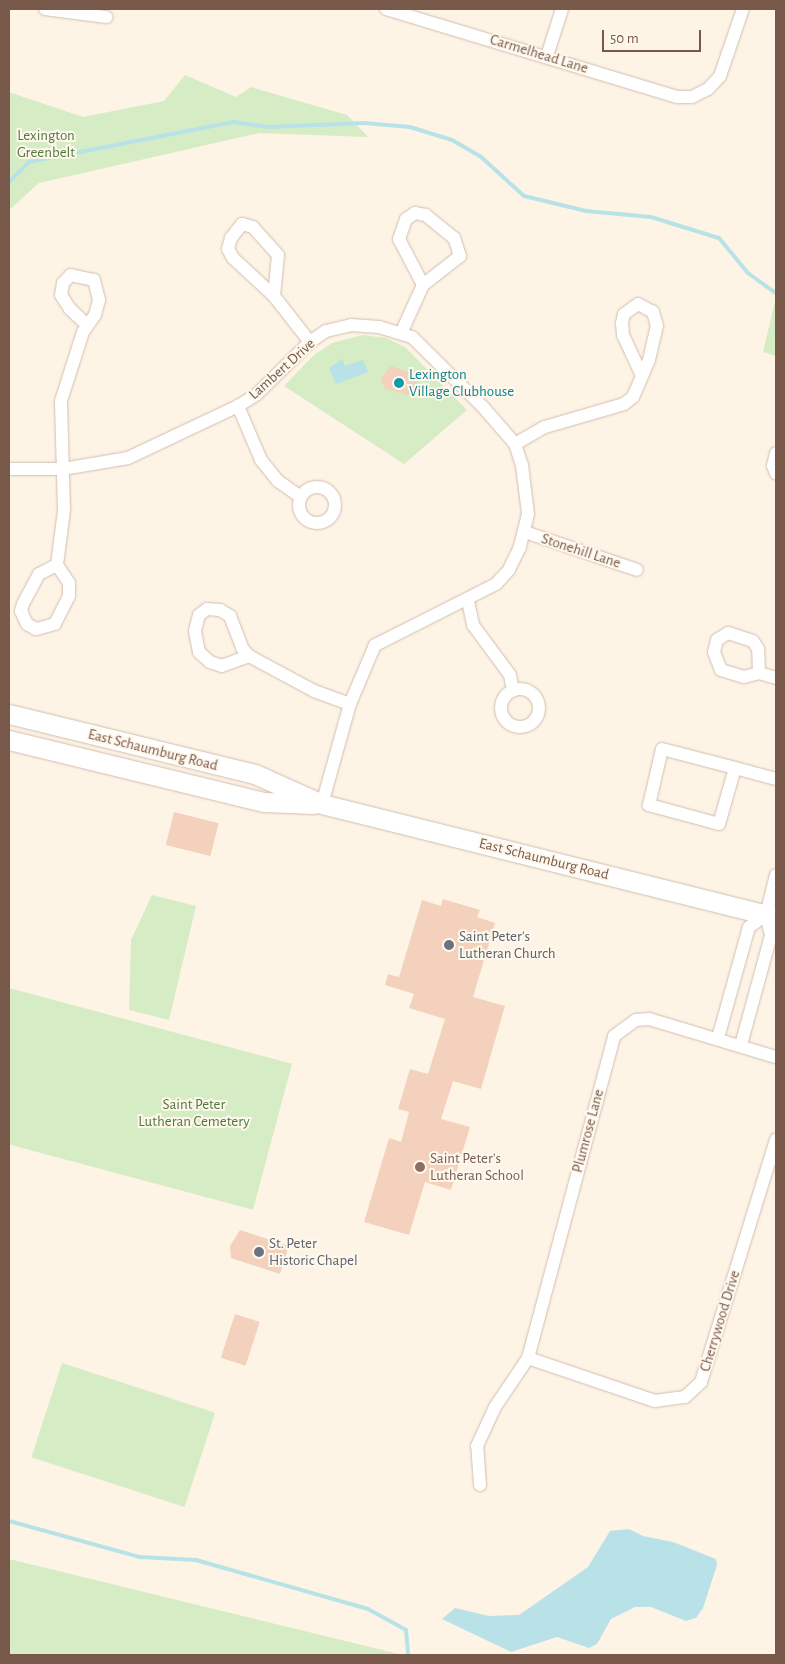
<!DOCTYPE html>
<html>
<head>
<meta charset="utf-8">
<style>
	body { margin:0 }
	#map { position:relative; width:785px; height:1664px; overflow:hidden; background:#fdf4e6; font-family:"Alegreya Sans",sans-serif }
	div>[style] { position:absolute }
	[style*='--x'] { left:calc(var(--x)*1px); top:calc(var(--y)*1px); width:calc(var(--w)*1px); rotate:calc(var(--a)*1deg) }
	.green>* { inset:0; background:#d5ecc4; transform-origin:0 0 }
	.water>* { inset:0; background:#b9e2e8 }
	.stream>* { height:4px; margin:-2px; padding:0 2px; transform-origin:2px; border-radius:2px; background:#b9e2e8 }
	.building>* { inset:0; background:#f4d1bd; transform-origin:0 0 }
	.roads { filter:drop-shadow(0 0 1px #d2bdae) drop-shadow(0 0 1px #d2bdae) }
	.street>* { height:12px; margin:-6px; padding:0 6px; transform-origin:6px; border-radius:6px; background:#fff }
	.street>.ring { margin:-6px; padding:0; box-sizing:content-box; background:none; border:12px solid #fff; border-radius:50% }
	.secondary>* { height:19px; margin:-9.5px; padding:0 9.5px; transform-origin:9.5px; border-radius:9.5px; background:#fff }
	.dots>* { width:14px; height:14px; translate:-50% -50%; box-sizing:border-box; border:2px solid #fff8ed; border-radius:50% }
	span { translate:-50% -50%; white-space:nowrap; text-align:center; line-height:1.15; -webkit-text-stroke:4px #fff8ed; paint-order:stroke }
	.street-label { font-size:15px; color:#785949 }
	.park-label { font-size:15px; color:#51783e }
	.culture-label { font-size:15px; color:#0d838f }
	.left { translate:0 -50%; text-align:left }
	.worship-label { font-size:15px; color:#5b616d }
	.education-label { font-size:15px; color:#785e54 }
	.frame { position:absolute; inset:0; border:10px solid #785949; pointer-events:none }
	.scale { position:absolute; left:602px; top:30px; width:99px; height:22px; box-sizing:border-box; border:2px solid #785949; border-top:0; padding-left:6px; font-size:15px; line-height:18px; white-space:nowrap; color:#785949; -webkit-text-stroke:4px #fff8ed; paint-order:stroke }
</style>
</head>
<body>
<div id="map">
	<div class="green">
		<div style="clip-path:polygon(185px 75px,236px 97px,251px 87px,347px 115px,368px 137px,259px 133px,39px 183px,9px 210px,9px 92px,83px 117px,164px 101px)"></div>
		<div style="clip-path:polygon(776px 297px,776px 356px,763px 352px)"></div>
		<div style="clip-path:polygon(363px 335px,386px 338px,405px 347px,467px 410px,404px 464px,284px 386px,314px 355px,332px 343px)"></div>
		<div style="clip-path:polygon(152px 895px,196px 906px,169px 1020px,129px 1010px,131px 940px)"></div>
		<div style="left:9px;top:988px;width:293px;height:151px;rotate:15deg"></div>
		<div style="left:62px;top:1363px;width:161px;height:99px;rotate:18deg"></div>
		<div style="clip-path:polygon(9px 1559px,403px 1655px,9px 1655px)"></div>
	</div>
	<div class="water">
		<div style="clip-path:polygon(342px 359px,345px 366px,363px 360px,368px 372px,336px 384px,329px 368px)"></div>
		<div style="clip-path:polygon(629px 1529px,643px 1536px,673px 1542px,716px 1559px,717px 1565px,703px 1608px,696px 1618px,686px 1621px,651px 1607px,635px 1607px,611px 1619px,597px 1644px,589px 1648px,557px 1637px,511px 1652px,442px 1619px,455px 1608px,489px 1616px,519px 1615px,588px 1567px,610px 1531px)"></div>
	</div>
	<div class="stream">
		<div style="--x:9;--y:182;--w:28;--a:-45"></div>
		<div style="--x:29;--y:162;--w:208;--a:-11.1"></div>
		<div style="--x:233;--y:122;--w:36;--a:8"></div>
		<div style="--x:269;--y:127;--w:95;--a:-2.4"></div>
		<div style="--x:364;--y:123;--w:46;--a:5"></div>
		<div style="--x:410;--y:127;--w:44;--a:17.2"></div>
		<div style="--x:452;--y:140;--w:32;--a:30"></div>
		<div style="--x:480;--y:156;--w:59;--a:42.3"></div>
		<div style="--x:524;--y:196;--w:64;--a:13.6"></div>
		<div style="--x:586;--y:211;--w:65;--a:5.3"></div>
		<div style="--x:651;--y:217;--w:71;--a:17.2"></div>
		<div style="--x:719;--y:238;--w:45;--a:50.4"></div>
		<div style="--x:748;--y:273;--w:34;--a:36"></div>
		<div style="--x:9;--y:1521;--w:136;--a:15.4"></div>
		<div style="--x:140;--y:1557;--w:56;--a:3.1"></div>
		<div style="--x:196;--y:1560;--w:179;--a:15.9"></div>
		<div style="--x:368;--y:1609;--w:43;--a:28.9"></div>
		<div style="--x:406;--y:1630;--w:25;--a:85"></div>
	</div>
	<div class="building">
		<div style="clip-path:polygon(391px 366px,416px 375px,417px 387px,408px 395px,385px 389px,381px 378px)"></div>
		<div style="left:174px;top:812px;width:46px;height:34px;rotate:14deg"></div>
		<div style="clip-path:polygon(443px 899px,480px 910px,477px 917px,495px 923px,473px 997px,505px 1006px,481px 1089px,453px 1081px,441px 1119px,470px 1127px,451px 1190px,425px 1182px,409px 1235px,364px 1222px,389px 1138px,401px 1142px,409px 1112px,398px 1109px,410px 1069px,428px 1074px,445px 1019px,409px 1008px,414px 994px,385px 985px,388px 974px,399px 977px,422px 900px,441px 906px)"></div>
		<div style="clip-path:polygon(240px 1230px,289px 1246px,280px 1274px,231px 1258px,230px 1246px)"></div>
		<div style="left:235px;top:1314px;width:26px;height:46px;rotate:18deg"></div>
	</div>
	<div class="roads">
		<div class="street">
			<div style="--x:45;--y:9;--w:62;--a:7.5"></div>
			<div style="--x:386;--y:9;--w:305;--a:16.8"></div>
			<div style="--x:678;--y:97;--w:14;--a:0"></div>
			<div style="--x:692;--y:97;--w:18;--a:-27"></div>
			<div style="--x:708;--y:89;--w:18;--a:-47"></div>
			<div style="--x:720;--y:76;--w:71;--a:-71.1"></div>
			<div style="--x:547;--y:56;--w:49;--a:-72.3"></div>
			<div style="--x:274;--y:296;--w:41;--a:-84.4"></div>
			<div style="--x:278;--y:255;--w:38;--a:-132"></div>
			<div style="--x:253;--y:227;--w:11;--a:-165"></div>
			<div style="--x:242;--y:224;--w:18;--a:128"></div>
			<div style="--x:231;--y:238;--w:11;--a:105"></div>
			<div style="--x:228;--y:249;--w:10;--a:61"></div>
			<div style="--x:233;--y:258;--w:56;--a:42.8"></div>
			<div style="--x:274;--y:296;--w:58;--a:52"></div>
			<div style="--x:402;--y:331;--w:51;--a:-65.5"></div>
			<div style="--x:423;--y:285;--w:47;--a:-38.1"></div>
			<div style="--x:460;--y:256;--w:19;--a:-108"></div>
			<div style="--x:454;--y:238;--w:36;--a:-141"></div>
			<div style="--x:426;--y:215;--w:11;--a:-170"></div>
			<div style="--x:415;--y:213;--w:11;--a:146"></div>
			<div style="--x:406;--y:219;--w:21;--a:109"></div>
			<div style="--x:399;--y:239;--w:52;--a:62.4"></div>
			<div style="--x:238;--y:406;--w:59;--a:66.9"></div>
			<div style="--x:261;--y:460;--w:27;--a:51"></div>
			<div style="--x:278;--y:481;--w:28;--a:35"></div>
			<div style="--x:515;--y:444;--w:34;--a:-30"></div>
			<div style="--x:545;--y:427;--w:82;--a:-16.2"></div>
			<div style="--x:624;--y:404;--w:11;--a:-38"></div>
			<div style="--x:633;--y:397;--w:40;--a:-66.6"></div>
			<div style="--x:649;--y:360;--w:35;--a:-77"></div>
			<div style="--x:657;--y:326;--w:15;--a:-106"></div>
			<div style="--x:653;--y:312;--w:17;--a:-152"></div>
			<div style="--x:638;--y:304;--w:17;--a:144"></div>
			<div style="--x:624;--y:314;--w:9;--a:103"></div>
			<div style="--x:622;--y:323;--w:12;--a:85"></div>
			<div style="--x:623;--y:335;--w:45;--a:65.1"></div>
			<div style="--x:776;--y:453;--w:13;--a:103"></div>
			<div style="--x:773;--y:466;--w:8;--a:67"></div>
			<div style="--x:9;--y:469;--w:54;--a:0"></div>
			<div style="--x:63;--y:469;--w:66;--a:-9.6"></div>
			<div style="--x:128;--y:458;--w:122;--a:-25.3"></div>
			<div style="--x:238;--y:406;--w:22;--a:-32"></div>
			<div style="--x:257;--y:394;--w:74;--a:-44.5"></div>
			<div style="--x:310;--y:342;--w:19;--a:-35"></div>
			<div style="--x:326;--y:331;--w:26;--a:-13"></div>
			<div style="--x:351;--y:325;--w:28;--a:4"></div>
			<div style="--x:379;--y:327;--w:34;--a:17"></div>
			<div style="--x:412;--y:337;--w:100;--a:44.6"></div>
			<div style="--x:483;--y:407;--w:49;--a:49.1"></div>
			<div style="--x:515;--y:444;--w:22;--a:72"></div>
			<div style="--x:522;--y:465;--w:49;--a:83"></div>
			<div style="--x:528;--y:514;--w:34;--a:104"></div>
			<div style="--x:520;--y:547;--w:25;--a:116"></div>
			<div style="--x:509;--y:570;--w:19;--a:133"></div>
			<div style="--x:496;--y:584;--w:136;--a:153.2"></div>
			<div style="--x:375;--y:645;--w:64;--a:113"></div>
			<div style="--x:350;--y:704;--w:104;--a:105.6"></div>
			<div class="ring" style="left:299px;top:487px;width:24px;height:24px"></div>
			<div style="--x:525;--y:532;--w:118;--a:18.7"></div>
			<div style="--x:57;--y:565;--w:55;--a:-82.7"></div>
			<div style="--x:64;--y:510;--w:109;--a:-91.6"></div>
			<div style="--x:61;--y:401;--w:72;--a:-72.3"></div>
			<div style="--x:83;--y:332;--w:21;--a:-55"></div>
			<div style="--x:95;--y:315;--w:16;--a:-75"></div>
			<div style="--x:99;--y:300;--w:21;--a:-104"></div>
			<div style="--x:94;--y:280;--w:24;--a:-168"></div>
			<div style="--x:71;--y:275;--w:11;--a:135"></div>
			<div style="--x:63;--y:283;--w:12;--a:99"></div>
			<div style="--x:61;--y:295;--w:17;--a:57"></div>
			<div style="--x:70;--y:309;--w:22;--a:43"></div>
			<div style="--x:57;--y:565;--w:22;--a:56"></div>
			<div style="--x:69;--y:583;--w:13;--a:90"></div>
			<div style="--x:69;--y:596;--w:31;--a:117"></div>
			<div style="--x:55;--y:624;--w:20;--a:165"></div>
			<div style="--x:36;--y:629;--w:10;--a:-151"></div>
			<div style="--x:27;--y:624;--w:14;--a:-115"></div>
			<div style="--x:21;--y:611;--w:7;--a:-74"></div>
			<div style="--x:23;--y:604;--w:34;--a:-62"></div>
			<div style="--x:39;--y:574;--w:20;--a:-27"></div>
			<div style="--x:468;--y:601;--w:25;--a:78"></div>
			<div style="--x:473;--y:625;--w:62;--a:53.5"></div>
			<div style="--x:510;--y:675;--w:16;--a:79"></div>
			<div style="--x:207;--y:609;--w:13;--a:4"></div>
			<div style="--x:220;--y:610;--w:12;--a:31"></div>
			<div style="--x:230;--y:616;--w:34;--a:69"></div>
			<div style="--x:242;--y:648;--w:11;--a:49"></div>
			<div style="--x:249;--y:656;--w:29;--a:160"></div>
			<div style="--x:222;--y:666;--w:13;--a:-162"></div>
			<div style="--x:210;--y:662;--w:15;--a:-138"></div>
			<div style="--x:199;--y:652;--w:21;--a:-101"></div>
			<div style="--x:195;--y:631;--w:16;--a:-76"></div>
			<div style="--x:199;--y:615;--w:10;--a:-37"></div>
			<div style="--x:249;--y:656;--w:74;--a:28.3"></div>
			<div style="--x:314;--y:691;--w:38;--a:20"></div>
			<div style="--x:759;--y:673;--w:24;--a:-92"></div>
			<div style="--x:758;--y:649;--w:9;--a:-122"></div>
			<div style="--x:753;--y:641;--w:26;--a:-162"></div>
			<div style="--x:728;--y:633;--w:13;--a:148"></div>
			<div style="--x:717;--y:640;--w:12;--a:104"></div>
			<div style="--x:714;--y:652;--w:19;--a:69"></div>
			<div style="--x:721;--y:670;--w:24;--a:17"></div>
			<div style="--x:744;--y:677;--w:16;--a:-15"></div>
			<div style="--x:759;--y:673;--w:18;--a:16"></div>
			<div class="ring" style="left:501px;top:689px;width:26px;height:26px"></div>
			<div style="--x:735;--y:768;--w:58;--a:105.9"></div>
			<div style="--x:719;--y:824;--w:73;--a:-164.8"></div>
			<div style="--x:649;--y:805;--w:57;--a:-76.9"></div>
			<div style="--x:662;--y:749;--w:75;--a:14.6"></div>
			<div style="--x:735;--y:768;--w:42;--a:15"></div>
			<div style="--x:718;--y:1038;--w:115;--a:-74.4"></div>
			<div style="--x:749;--y:927;--w:21;--a:-35"></div>
			<div style="--x:741;--y:1045;--w:114;--a:-74.7"></div>
			<div style="--x:771;--y:935;--w:21;--a:-104"></div>
			<div style="--x:766;--y:915;--w:41;--a:-76"></div>
			<div style="--x:528;--y:1358;--w:134;--a:18.7"></div>
			<div style="--x:655;--y:1401;--w:30;--a:-8"></div>
			<div style="--x:685;--y:1397;--w:22;--a:-43"></div>
			<div style="--x:701;--y:1382;--w:254;--a:-72.8"></div>
			<div style="--x:480;--y:1485;--w:39;--a:-94"></div>
			<div style="--x:477;--y:1446;--w:43;--a:-65.2"></div>
			<div style="--x:495;--y:1407;--w:59;--a:-56"></div>
			<div style="--x:528;--y:1358;--w:333;--a:-75"></div>
			<div style="--x:614;--y:1036;--w:27;--a:-36"></div>
			<div style="--x:636;--y:1020;--w:13;--a:-4"></div>
			<div style="--x:649;--y:1019;--w:133;--a:16.7"></div>
		</div>
		<div class="secondary">
			<div style="--x:9;--y:714;--w:253;--a:13.7"></div>
			<div style="--x:255;--y:774;--w:73;--a:24.1"></div>
			<div style="--x:322;--y:804;--w:458;--a:14"></div>
			<div style="--x:766;--y:915;--w:10;--a:0"></div>
			<div style="--x:9;--y:740;--w:262;--a:13.7"></div>
			<div style="--x:264;--y:802;--w:49;--a:2.3"></div>
		</div>
	</div>
	<div class="dots">
		<div style="left:399px;top:383px;background:#0f9aa8"></div>
		<div style="left:449px;top:945px;background:#6b7280"></div>
		<div style="left:420px;top:1167px;background:#8d6e63"></div>
		<div style="left:259px;top:1252px;background:#6b7280"></div>
	</div>
	<div class="street-label">
		<span style="left:539px;top:54px;rotate:17deg">Carmelhead Lane</span>
		<span style="left:282px;top:369px;rotate:-42deg">Lambert Drive</span>
		<span style="left:581px;top:551px;rotate:18deg">Stonehill Lane</span>
		<span style="left:153px;top:750px;rotate:14deg">East Schaumburg Road</span>
		<span style="left:544px;top:859px;rotate:14deg">East Schaumburg Road</span>
		<span style="left:588px;top:1131px;rotate:-75deg">Plumrose Lane</span>
		<span style="left:720px;top:1321px;rotate:-73deg">Cherrywood Drive</span>
	</div>
	<div class="park-label">
		<span style="left:46px;top:144px">Lexington<br>Greenbelt</span>
		<span style="left:194px;top:1113px">Saint Peter<br>Lutheran Cemetery</span>
	</div>
	<div class="culture-label">
		<span class="left" style="left:409px;top:383px">Lexington<br>Village Clubhouse</span>
	</div>
	<div class="worship-label">
		<span class="left" style="left:459px;top:945px">Saint Peter's<br>Lutheran Church</span>
		<span class="left" style="left:269px;top:1252px">St. Peter<br>Historic Chapel</span>
	</div>
	<div class="education-label">
		<span class="left" style="left:430px;top:1167px">Saint Peter's<br>Lutheran School</span>
	</div>
	<div class="frame"></div>
	<div class="scale">50 m</div>
</div>
</body>
</html>
